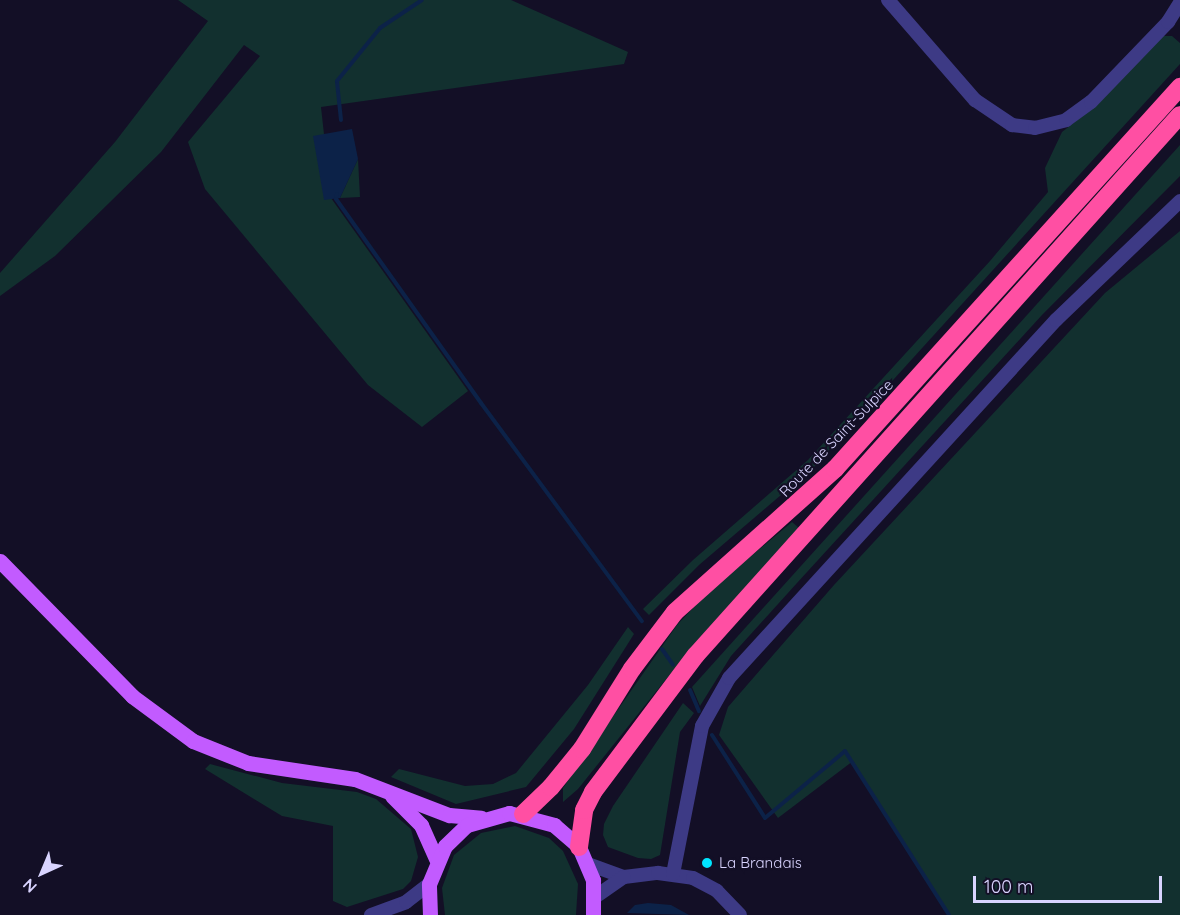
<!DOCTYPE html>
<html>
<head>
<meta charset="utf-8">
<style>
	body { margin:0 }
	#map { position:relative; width:1180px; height:915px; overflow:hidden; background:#130f26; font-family:Quicksand,sans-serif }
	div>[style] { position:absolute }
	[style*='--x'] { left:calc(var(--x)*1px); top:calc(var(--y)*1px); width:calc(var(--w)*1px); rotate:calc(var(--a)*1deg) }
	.green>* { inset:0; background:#12302f }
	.water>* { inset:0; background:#0c2248 }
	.stream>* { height:4px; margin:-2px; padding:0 2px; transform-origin:2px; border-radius:2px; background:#0c2248 }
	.minor>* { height:14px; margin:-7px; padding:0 7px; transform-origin:7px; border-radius:7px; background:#3d3a85 }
	.major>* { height:15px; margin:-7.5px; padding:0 7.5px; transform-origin:7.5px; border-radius:7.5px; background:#c25bff }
	.highway>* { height:18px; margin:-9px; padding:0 9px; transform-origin:9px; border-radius:9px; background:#ff4fa3 }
	.dots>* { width:16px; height:16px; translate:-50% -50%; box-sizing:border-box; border:3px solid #130f26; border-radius:50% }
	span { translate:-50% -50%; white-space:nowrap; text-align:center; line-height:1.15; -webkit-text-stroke:4.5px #130f26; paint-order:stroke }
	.street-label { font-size:15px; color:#d9d4ff }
	.poi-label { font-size:15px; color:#d9d4ff }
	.left { translate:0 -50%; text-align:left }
	.north { position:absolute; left:12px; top:843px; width:60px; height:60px; -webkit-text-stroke:4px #130f26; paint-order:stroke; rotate:224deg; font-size:16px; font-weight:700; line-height:24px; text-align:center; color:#d9d4ff }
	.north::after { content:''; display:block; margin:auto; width:21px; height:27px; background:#d9d4ff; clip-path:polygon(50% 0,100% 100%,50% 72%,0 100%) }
	.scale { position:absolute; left:973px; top:876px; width:189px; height:27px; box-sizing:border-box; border:3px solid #d9d4ff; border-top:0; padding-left:8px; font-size:18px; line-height:21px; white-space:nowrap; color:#d9d4ff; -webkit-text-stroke:4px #130f26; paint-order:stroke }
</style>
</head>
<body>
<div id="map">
	<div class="green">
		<div style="clip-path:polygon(178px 0,511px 0,628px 52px,624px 64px,321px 107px,331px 198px,468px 391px,422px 427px,368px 385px,205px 189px,188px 142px,260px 56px,244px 45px,161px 152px,55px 256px,0 296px,0 273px,115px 142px,208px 21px)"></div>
		<div style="clip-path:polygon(1161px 36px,1172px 36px,1180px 43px,1180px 64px,815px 466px,699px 565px,649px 615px,643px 609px,693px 560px,808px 460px,990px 261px,1048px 192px,1045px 168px,1062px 132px,1099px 103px)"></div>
		<div style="clip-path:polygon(1180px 145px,1180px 176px,1042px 315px,797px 583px,731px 656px,700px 706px,692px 687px)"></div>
		<div style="clip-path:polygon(358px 159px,360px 197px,340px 198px)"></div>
		<div style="clip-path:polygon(1180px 231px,1180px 915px,950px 915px,853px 761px,778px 818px,719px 735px,728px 707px,834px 585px,1105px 293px)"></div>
		<div style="clip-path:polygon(792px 522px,799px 528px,695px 643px,578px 789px,563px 802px,563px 788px,677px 625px,710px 590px)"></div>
		<div style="clip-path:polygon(628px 627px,634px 634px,574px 729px,526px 787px,456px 804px,391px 777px,399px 769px,465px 786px,493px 784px,516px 773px,588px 685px)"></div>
		<div style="clip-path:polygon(683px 703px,694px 713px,680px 732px,660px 855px,651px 859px,638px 858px,608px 847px,603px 835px,604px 824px,613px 806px)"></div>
		<div style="clip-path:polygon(210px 764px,282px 783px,357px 792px,376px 799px,411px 829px,418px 857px,411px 881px,403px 889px,347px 907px,333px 901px,333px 826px,282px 816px,205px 769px)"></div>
		<div style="clip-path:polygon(515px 826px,549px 838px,563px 851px,578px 884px,576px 915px,445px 915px,442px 888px,454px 855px,481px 833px)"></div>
	</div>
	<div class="water">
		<div style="clip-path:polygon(352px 129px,358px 159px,340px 198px,324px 200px,313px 136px)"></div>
		<div style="clip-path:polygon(648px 903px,671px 905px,689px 915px,627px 913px,635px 905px)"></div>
	</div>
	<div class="stream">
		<div style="--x:341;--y:120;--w:39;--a:-96"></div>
		<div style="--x:337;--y:81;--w:68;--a:-50.9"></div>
		<div style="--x:380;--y:28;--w:50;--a:-33.7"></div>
		<div style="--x:337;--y:194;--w:5;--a:101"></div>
		<div style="--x:336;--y:199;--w:250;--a:54.6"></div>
		<div style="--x:481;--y:403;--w:271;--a:53.6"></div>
		<div style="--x:662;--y:649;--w:19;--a:55"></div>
		<div style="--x:690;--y:690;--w:23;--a:67"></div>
		<div style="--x:712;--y:735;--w:98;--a:57.4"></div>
		<div style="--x:765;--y:818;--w:104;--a:-39.9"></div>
		<div style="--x:845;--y:751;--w:194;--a:57.6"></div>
	</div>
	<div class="minor">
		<div style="--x:888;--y:0;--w:133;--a:49"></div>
		<div style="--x:975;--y:100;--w:45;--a:34"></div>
		<div style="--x:1012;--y:125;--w:23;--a:7"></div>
		<div style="--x:1035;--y:128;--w:32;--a:-14"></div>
		<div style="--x:1066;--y:120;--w:31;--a:-36"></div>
		<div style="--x:1091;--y:102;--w:111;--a:-46.1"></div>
		<div style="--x:1168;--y:22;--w:22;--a:-58"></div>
		<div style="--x:588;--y:864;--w:38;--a:20"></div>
		<div style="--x:624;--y:877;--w:34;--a:-7"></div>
		<div style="--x:658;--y:873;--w:35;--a:8"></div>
		<div style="--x:693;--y:878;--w:27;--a:28"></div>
		<div style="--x:717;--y:891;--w:33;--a:46"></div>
		<div style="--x:673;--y:874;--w:151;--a:-78.9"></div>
		<div style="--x:702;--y:726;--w:55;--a:-60.6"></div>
		<div style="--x:729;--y:678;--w:485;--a:-47.6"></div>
		<div style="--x:1056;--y:320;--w:172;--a:-43.8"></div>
		<div style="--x:595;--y:897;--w:35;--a:-35"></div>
		<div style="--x:371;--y:915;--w:37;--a:-20"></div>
		<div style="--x:406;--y:902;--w:29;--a:-38"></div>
	</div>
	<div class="major">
		<div style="--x:0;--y:561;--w:189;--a:45.6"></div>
		<div style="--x:132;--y:696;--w:76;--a:36.4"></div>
		<div style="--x:193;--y:741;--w:59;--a:21.8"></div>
		<div style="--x:248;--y:763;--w:108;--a:8.5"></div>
		<div style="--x:355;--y:779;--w:101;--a:21"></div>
		<div style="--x:449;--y:815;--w:32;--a:5"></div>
		<div style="--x:392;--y:796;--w:41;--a:45"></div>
		<div style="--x:421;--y:825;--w:37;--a:66"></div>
		<div style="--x:430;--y:915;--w:31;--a:-92"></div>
		<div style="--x:429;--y:884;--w:41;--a:-67.2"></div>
		<div style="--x:445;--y:846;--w:30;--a:-44"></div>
		<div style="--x:467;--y:825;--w:44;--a:-15.9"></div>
		<div style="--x:509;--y:813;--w:47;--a:14.9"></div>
		<div style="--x:554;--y:825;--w:33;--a:41"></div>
		<div style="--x:579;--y:847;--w:36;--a:67"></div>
		<div style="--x:593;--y:880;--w:35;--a:90"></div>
	</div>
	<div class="highway">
		<div style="--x:523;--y:814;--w:39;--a:-44"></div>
		<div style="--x:551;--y:787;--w:49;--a:-50.8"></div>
		<div style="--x:582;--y:749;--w:94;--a:-58"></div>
		<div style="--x:632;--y:669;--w:71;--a:-53"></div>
		<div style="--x:675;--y:612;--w:215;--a:-41.8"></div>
		<div style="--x:835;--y:469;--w:515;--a:-47.91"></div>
		<div style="--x:579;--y:847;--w:37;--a:-82"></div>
		<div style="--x:584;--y:810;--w:20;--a:-63"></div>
		<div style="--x:593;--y:792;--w:171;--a:-53.1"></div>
		<div style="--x:696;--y:655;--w:725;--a:-48.13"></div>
	</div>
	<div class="dots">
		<div style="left:707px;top:863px;background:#00e5ff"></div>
	</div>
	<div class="street-label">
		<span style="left:836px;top:438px;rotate:-46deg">Route de Saint-Sulpice</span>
	</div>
	<div class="poi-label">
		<span class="left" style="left:719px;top:863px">La Brandais</span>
	</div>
	<div class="north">N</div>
	<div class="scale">100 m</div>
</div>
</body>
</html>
